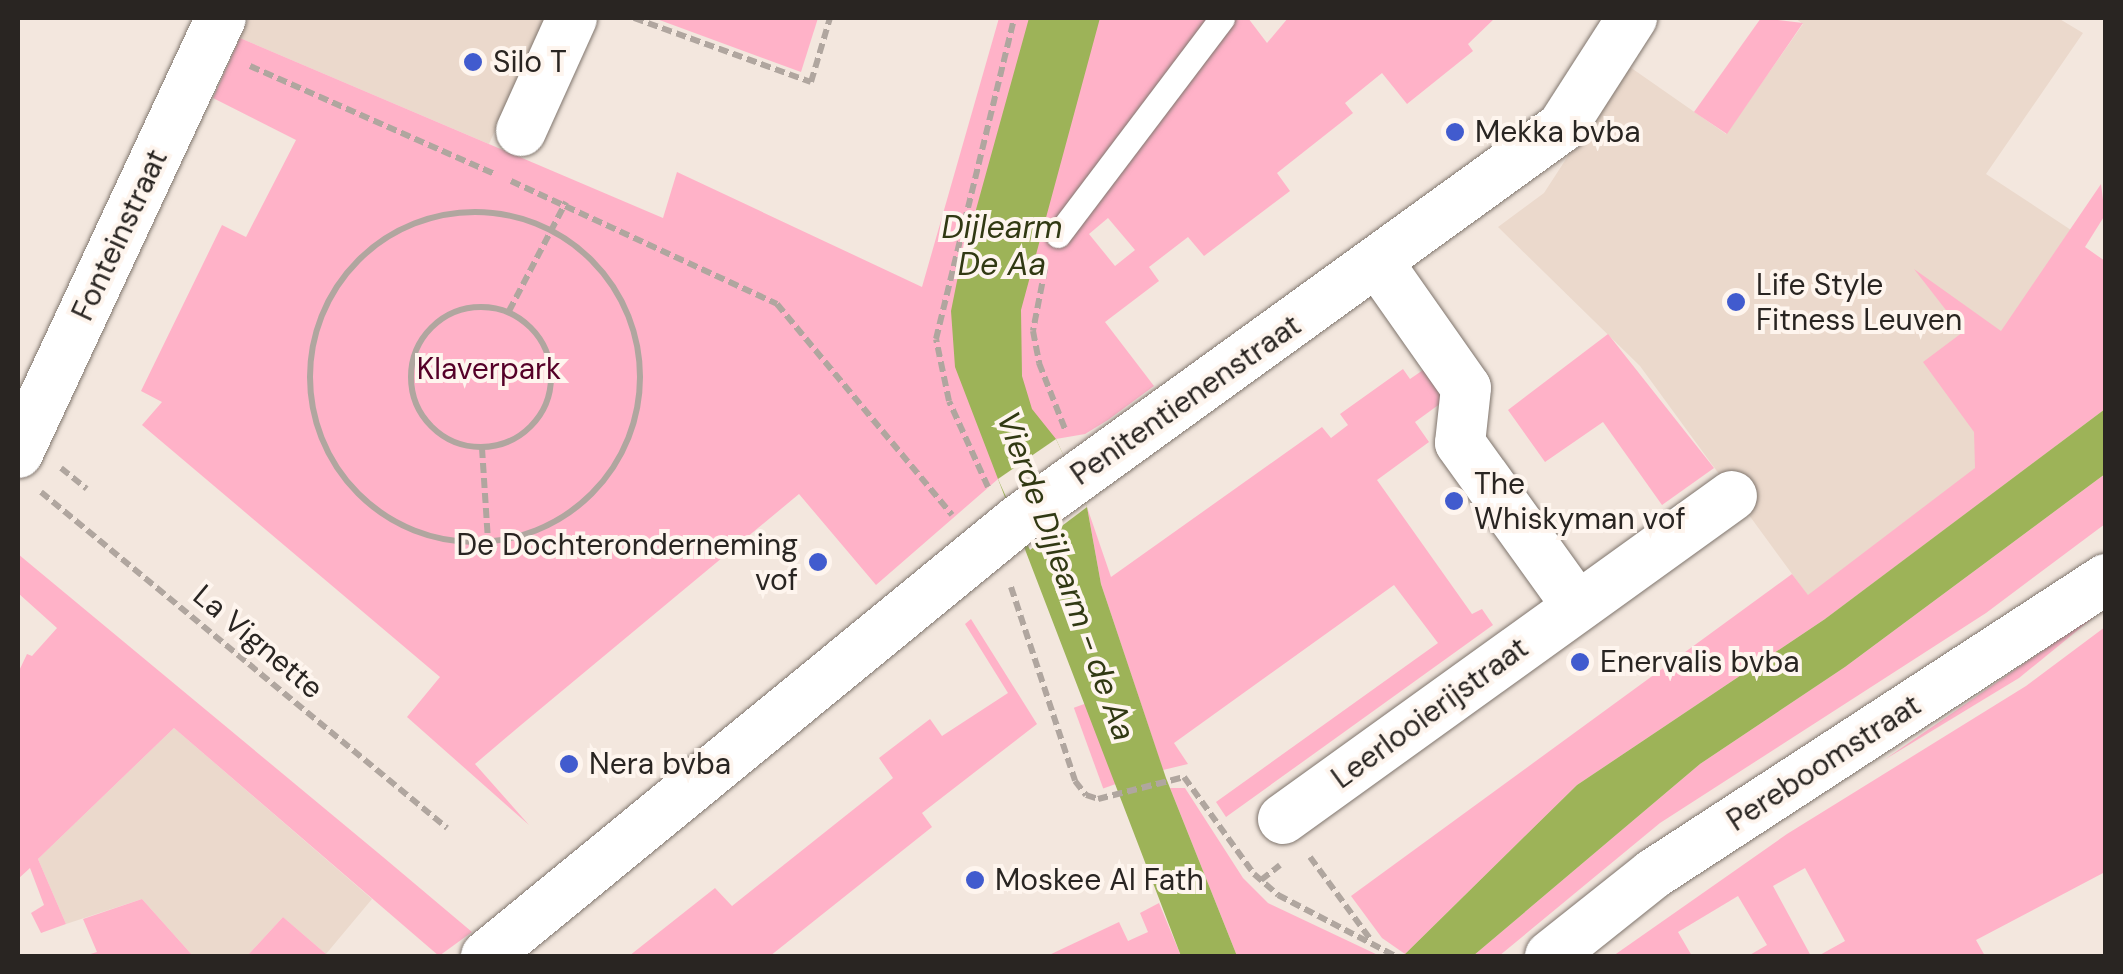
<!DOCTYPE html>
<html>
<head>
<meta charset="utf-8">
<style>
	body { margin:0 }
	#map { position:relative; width:2123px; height:974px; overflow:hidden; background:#f3e7de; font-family:"DM Sans",sans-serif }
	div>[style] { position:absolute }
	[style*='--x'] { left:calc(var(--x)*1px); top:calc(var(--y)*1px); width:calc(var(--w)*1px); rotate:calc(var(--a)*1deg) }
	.built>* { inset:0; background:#ebd9cc }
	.green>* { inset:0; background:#ffb2c8; transform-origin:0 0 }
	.water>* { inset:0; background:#9db358 }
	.pier>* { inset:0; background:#f3e7de }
	.path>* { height:6px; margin-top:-3px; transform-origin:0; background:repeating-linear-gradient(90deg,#b0a69f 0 10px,transparent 0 15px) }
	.path>.ring { margin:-3px; padding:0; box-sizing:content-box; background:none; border:6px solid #b0a69f; border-radius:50% }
	.roads { filter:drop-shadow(0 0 2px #7f756d) drop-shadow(0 0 2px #7f756d) }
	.service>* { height:25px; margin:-12.5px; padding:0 12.5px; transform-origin:12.5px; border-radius:12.5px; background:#fff }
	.minor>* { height:50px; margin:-25px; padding:0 25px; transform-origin:25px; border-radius:25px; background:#fff }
	.dots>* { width:28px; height:28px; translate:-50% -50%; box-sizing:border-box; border:5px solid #fef5ee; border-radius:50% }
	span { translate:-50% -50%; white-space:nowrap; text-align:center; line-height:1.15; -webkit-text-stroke:8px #fef5ee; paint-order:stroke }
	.poi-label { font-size:30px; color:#292522 }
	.left { translate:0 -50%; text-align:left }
	.right { translate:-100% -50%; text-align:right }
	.street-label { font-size:30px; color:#292522 }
	.park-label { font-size:30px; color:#550028 }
	.water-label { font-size:32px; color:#313913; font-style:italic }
	.frame { position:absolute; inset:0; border:20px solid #292522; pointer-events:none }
</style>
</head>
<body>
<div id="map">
	<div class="built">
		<div style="clip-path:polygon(249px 18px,546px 18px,489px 144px,240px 38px)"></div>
		<div style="clip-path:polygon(1795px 18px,2058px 18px,2083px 33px,1986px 174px,2071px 230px,1986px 354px,2057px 446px,1825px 619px,1640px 366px,1498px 227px,1544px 193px,1627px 65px,1726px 134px,1803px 24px)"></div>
		<div style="clip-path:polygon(174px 728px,372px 899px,326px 954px,283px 917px,247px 956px,193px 956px,142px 899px,66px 924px,38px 859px)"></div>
	</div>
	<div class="green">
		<div style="clip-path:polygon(654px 18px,818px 18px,801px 72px)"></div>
		<div style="clip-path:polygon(evenodd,999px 18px,1248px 18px,1267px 43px,1288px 18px,1495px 18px,1468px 44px,1473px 51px,1407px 104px,1382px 73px,1345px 103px,1353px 113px,1277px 173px,1290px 191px,1204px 256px,1188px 237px,1149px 267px,1159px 281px,1105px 322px,1154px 386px,1108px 420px,1085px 434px,1056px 439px,998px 479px,876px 585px,799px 494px,521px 725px,475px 764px,529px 825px,407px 717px,440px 677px,142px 425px,162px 402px,141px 391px,222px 225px,246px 237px,296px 140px,213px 98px,240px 38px,663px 218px,677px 172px,922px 287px,999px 18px,1108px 218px,1135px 250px,1115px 266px,1089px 234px,1108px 218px)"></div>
		<div style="clip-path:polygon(1761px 18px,1803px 23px,1727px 134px,1694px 112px)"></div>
		<div style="clip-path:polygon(2101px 184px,2105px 215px,2085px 247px,2105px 261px,2105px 409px,1825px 619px,1577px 785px,1405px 954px,1382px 938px,1351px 896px,1792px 574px,1808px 595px,1975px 468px,1974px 432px,1923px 362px,1963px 332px,1914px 269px,2001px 331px)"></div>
		<div style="clip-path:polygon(1608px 334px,1714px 468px,1662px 505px,1603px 422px,1545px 462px,1508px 410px)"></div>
		<div style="clip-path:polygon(1426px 368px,1448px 398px,1415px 422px,1429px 442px,1377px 480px,1472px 614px,1482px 609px,1493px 625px,1226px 817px,1216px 802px,1438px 643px,1394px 585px,1174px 743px,1188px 764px,1163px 770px,1101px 584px,1087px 507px,1111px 577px,1322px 427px,1331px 438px,1348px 425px,1340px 414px,1403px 369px,1410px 379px)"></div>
		<div style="clip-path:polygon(2105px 474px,2105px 524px,1986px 613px,1660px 823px,1499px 956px,1473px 956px,1700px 764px,1845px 667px)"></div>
		<div style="clip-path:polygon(18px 554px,383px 857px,472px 932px,439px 956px,174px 728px,38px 859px,66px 924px,41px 933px,31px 913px,44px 905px,30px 868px,18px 879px,18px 673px,27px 654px,32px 656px,57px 628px,18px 593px)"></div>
		<div style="clip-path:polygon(2105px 608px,2019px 678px,1884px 760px)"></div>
		<div style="clip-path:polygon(971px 619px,1037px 724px,922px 813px,932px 827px,770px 956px,629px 956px,715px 888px,732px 906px,893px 778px,879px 758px,930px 719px,942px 736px,1008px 693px,965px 624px)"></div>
		<div style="clip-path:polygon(2105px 627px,2105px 872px,1976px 940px,1985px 956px,1818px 956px,1845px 941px,1805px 868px,1773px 886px,1811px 956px,1748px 956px,1767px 945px,1738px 896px,1678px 932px,1692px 956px,1613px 956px,1787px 834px,2026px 686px)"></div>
		<div style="left:1087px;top:703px;width:86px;height:14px;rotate:70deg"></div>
		<div style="clip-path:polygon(1170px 788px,1185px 788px,1243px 878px,1268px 903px,1380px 956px,1237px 956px)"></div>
		<div style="clip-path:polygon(142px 899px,193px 956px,84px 956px,97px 952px,83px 919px)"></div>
		<div style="clip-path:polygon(1159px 903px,1181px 956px,1047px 956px,1119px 922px,1128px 941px,1148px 932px,1140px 913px)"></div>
		<div style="clip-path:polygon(283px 917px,326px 954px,328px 956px,247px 956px)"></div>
	</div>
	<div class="water">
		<div style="clip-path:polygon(1029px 18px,1100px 18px,1021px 310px,1022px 376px,1032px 409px,1056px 439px,1087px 507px,1101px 584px,1166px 778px,1237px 956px,1181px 956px,955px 367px,951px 311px,959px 271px)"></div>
		<div style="clip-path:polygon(2105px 409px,2105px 474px,1845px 667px,1700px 764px,1473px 956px,1403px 956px,1577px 785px,1825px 619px)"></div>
	</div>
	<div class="pier">
		<div style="clip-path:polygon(1056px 439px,1087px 507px,1030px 550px,998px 479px)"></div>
	</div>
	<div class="path">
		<div style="--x:634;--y:18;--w:188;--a:19.9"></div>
		<div style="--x:811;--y:82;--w:67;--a:-73.5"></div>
		<div style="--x:250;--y:66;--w:268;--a:23.8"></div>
		<div style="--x:511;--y:181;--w:293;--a:24.8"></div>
		<div style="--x:777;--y:304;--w:274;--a:50.3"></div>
		<div class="ring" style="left:310px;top:212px;width:324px;height:324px"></div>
		<div style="--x:1045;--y:269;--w:63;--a:101"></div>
		<div style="--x:1033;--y:331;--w:33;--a:79"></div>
		<div style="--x:1039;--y:363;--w:71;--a:68.5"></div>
		<div class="ring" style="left:411px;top:307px;width:134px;height:134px"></div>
		<div style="--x:509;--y:311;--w:123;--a:-62.4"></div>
		<div style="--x:482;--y:448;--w:94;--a:86.3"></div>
		<div style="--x:61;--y:468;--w:33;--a:39"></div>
		<div style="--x:988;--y:487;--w:94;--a:-114.4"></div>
		<div style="--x:949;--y:401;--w:63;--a:-101.8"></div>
		<div style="--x:936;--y:339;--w:330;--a:-76.3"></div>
		<div style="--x:41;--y:492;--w:527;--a:39.61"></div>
		<div style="--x:1011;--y:587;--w:204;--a:71.7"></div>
		<div style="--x:1075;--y:781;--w:18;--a:52"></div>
		<div style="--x:1086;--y:795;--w:13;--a:18"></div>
		<div style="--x:1098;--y:799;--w:89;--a:-14.3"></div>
		<div style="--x:1184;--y:777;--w:120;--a:54.2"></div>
		<div style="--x:1254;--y:874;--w:32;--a:41"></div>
		<div style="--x:1278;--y:895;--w:132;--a:27.5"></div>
		<div style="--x:1310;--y:857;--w:103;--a:53.7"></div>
		<div style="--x:1261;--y:880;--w:24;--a:-38"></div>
	</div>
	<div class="roads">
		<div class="service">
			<div style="--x:1058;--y:235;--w:272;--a:-52.9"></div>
		</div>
		<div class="minor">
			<div style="--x:521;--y:131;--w:124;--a:-65.7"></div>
			<div style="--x:1379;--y:264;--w:151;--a:54.9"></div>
			<div style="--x:1466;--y:388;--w:55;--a:96.2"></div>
			<div style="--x:1460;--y:443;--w:201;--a:54.3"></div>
			<div style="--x:18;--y:453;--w:480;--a:-65"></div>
			<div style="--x:1283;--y:819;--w:553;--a:-35.73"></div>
			<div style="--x:486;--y:956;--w:686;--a:-39.32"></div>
			<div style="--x:1017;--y:521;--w:673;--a:-35.86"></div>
			<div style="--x:1562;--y:127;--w:130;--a:-57.3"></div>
			<div style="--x:1550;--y:956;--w:132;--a:-38.5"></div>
			<div style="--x:1653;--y:874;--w:541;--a:-33.07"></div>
		</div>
	</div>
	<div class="dots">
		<div style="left:473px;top:62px;background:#415bce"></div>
		<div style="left:1455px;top:132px;background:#415bce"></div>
		<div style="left:1736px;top:302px;background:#415bce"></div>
		<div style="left:1454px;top:501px;background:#415bce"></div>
		<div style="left:818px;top:562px;background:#415bce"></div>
		<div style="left:1580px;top:662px;background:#415bce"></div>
		<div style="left:569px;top:764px;background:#415bce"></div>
		<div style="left:975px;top:880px;background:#415bce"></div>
	</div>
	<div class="poi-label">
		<span class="left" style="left:493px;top:62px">Silo T</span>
		<span class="left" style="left:1475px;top:132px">Mekka bvba</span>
		<span class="left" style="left:1756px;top:302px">Life Style<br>Fitness Leuven</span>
		<span class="left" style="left:1474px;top:501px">The<br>Whiskyman vof</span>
		<span class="right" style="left:798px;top:562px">De Dochteronderneming<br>vof</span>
		<span class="left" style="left:1600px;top:662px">Enervalis bvba</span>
		<span class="left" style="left:589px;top:764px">Nera bvba</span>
		<span class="left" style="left:995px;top:880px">Moskee Al Fath</span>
	</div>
	<div class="street-label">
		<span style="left:120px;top:235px;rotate:-65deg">Fonteinstraat</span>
		<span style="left:1186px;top:400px;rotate:-35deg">Penitentienenstraat</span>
		<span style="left:258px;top:642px;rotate:40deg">La Vignette</span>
		<span style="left:1430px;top:713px;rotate:-36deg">Leerlooierijstraat</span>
		<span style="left:1824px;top:763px;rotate:-33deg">Pereboomstraat</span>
	</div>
	<div class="park-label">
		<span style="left:489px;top:369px">Klaverpark</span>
	</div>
	<div class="water-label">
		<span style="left:1002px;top:246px">Dijlearm<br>De Aa</span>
		<span style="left:1066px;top:576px;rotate:70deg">Vierde Dijlearm - de Aa</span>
	</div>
	<div class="frame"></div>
</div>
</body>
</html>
